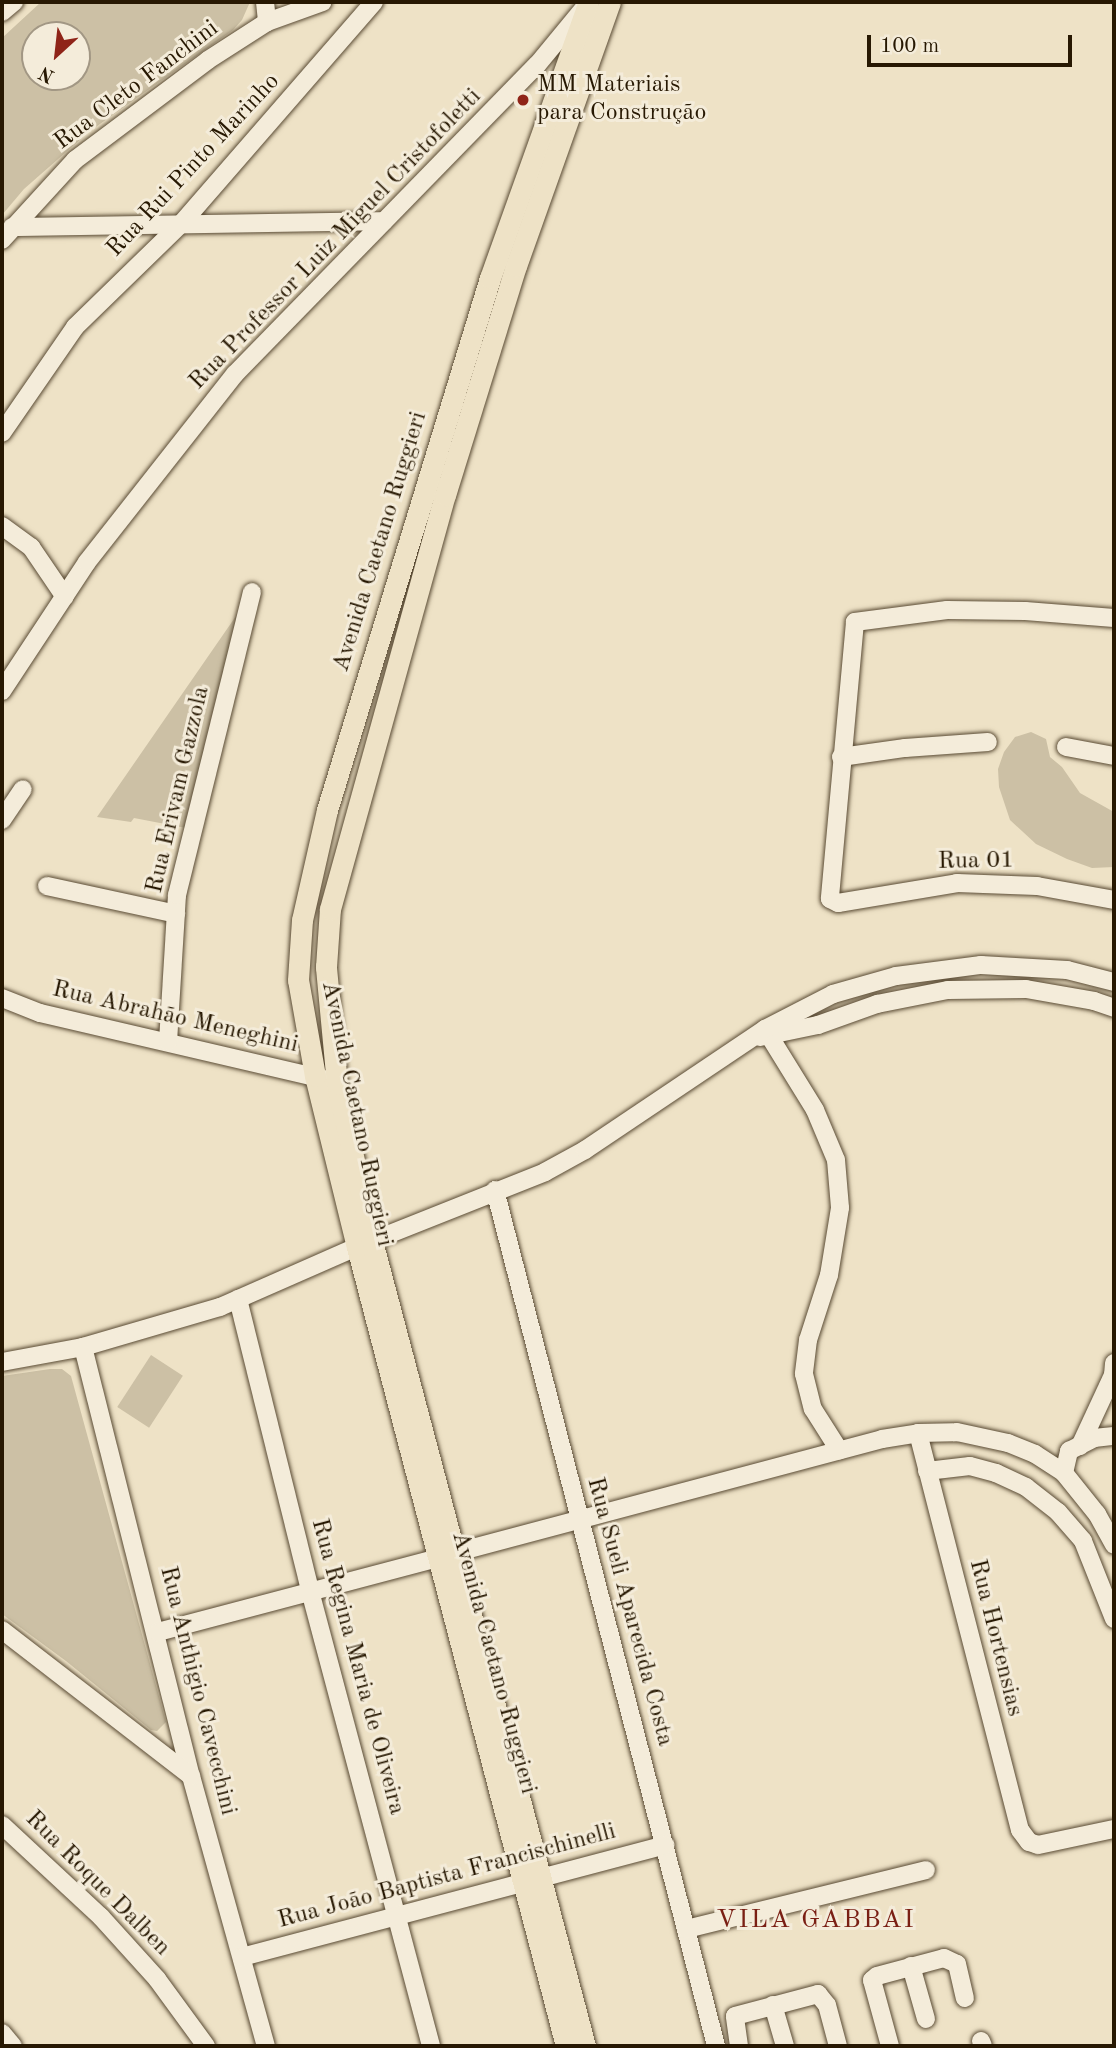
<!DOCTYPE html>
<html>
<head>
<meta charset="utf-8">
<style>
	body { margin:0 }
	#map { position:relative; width:1116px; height:2048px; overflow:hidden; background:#eee2c6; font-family:"Old Standard TT",serif }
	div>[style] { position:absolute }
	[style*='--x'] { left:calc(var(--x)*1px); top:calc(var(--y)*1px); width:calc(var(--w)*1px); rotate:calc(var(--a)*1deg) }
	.green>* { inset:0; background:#ccc0a5; transform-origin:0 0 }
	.roads { filter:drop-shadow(0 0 2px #594a33) drop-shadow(0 0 2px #594a33) }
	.minor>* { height:18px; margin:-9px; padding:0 9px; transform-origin:9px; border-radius:9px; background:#f4ecda }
	.major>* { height:21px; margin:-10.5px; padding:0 10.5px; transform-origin:10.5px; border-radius:10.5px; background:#eee2c6 }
	.dots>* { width:19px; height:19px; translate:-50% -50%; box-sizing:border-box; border:4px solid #f4ecda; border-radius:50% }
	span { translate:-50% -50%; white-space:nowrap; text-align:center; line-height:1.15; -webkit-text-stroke:6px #f4ecda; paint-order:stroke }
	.street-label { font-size:24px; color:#271802 }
	.poi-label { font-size:24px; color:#271802 }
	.left { translate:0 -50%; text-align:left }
	.neighbourhood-label { font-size:26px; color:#7a1f14; letter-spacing:2px }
	.frame { position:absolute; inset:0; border:4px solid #271802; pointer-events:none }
	.north { position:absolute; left:21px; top:21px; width:70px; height:70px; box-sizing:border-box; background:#f4ecda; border:2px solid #a29784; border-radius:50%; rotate:207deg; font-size:19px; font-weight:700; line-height:28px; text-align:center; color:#271802 }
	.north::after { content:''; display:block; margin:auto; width:24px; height:32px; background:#8f2418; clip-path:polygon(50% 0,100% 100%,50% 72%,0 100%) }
	.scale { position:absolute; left:867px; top:35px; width:205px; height:32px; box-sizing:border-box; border:4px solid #271802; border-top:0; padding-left:9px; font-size:21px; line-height:24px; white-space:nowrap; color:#271802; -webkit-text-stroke:5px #f4ecda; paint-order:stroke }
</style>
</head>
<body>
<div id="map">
	<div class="green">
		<div style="clip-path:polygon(evenodd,41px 2px,250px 2px,242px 20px,233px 30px,90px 131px,24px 189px,2px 215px,2px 38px,41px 2px,35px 35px,77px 35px,77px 77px,35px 77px,35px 35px)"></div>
		<div style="clip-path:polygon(245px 603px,186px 828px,134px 818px,131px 822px,97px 817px)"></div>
		<div style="clip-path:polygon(1031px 732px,1046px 739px,1050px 757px,1062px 767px,1080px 793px,1114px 812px,1114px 867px,1092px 868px,1067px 859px,1036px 844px,1010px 820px,999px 787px,998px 769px,1004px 752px,1015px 737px)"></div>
		<div style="left:151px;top:1355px;width:38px;height:62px;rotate:33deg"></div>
		<div style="clip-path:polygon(50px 1369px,62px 1369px,71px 1376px,166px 1722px,157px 1731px,151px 1730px,66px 1661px,2px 1614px,2px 1376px)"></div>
	</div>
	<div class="roads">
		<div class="minor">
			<div style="--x:265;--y:2;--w:20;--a:84"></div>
			<div style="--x:2;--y:12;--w:16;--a:-40"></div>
			<div style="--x:12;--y:227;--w:372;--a:-0.9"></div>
			<div style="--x:2;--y:240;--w:108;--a:-47.6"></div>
			<div style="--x:75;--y:160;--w:166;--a:-36.9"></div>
			<div style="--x:208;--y:60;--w:70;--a:-32.8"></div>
			<div style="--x:267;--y:22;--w:59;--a:-19.7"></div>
			<div style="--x:2;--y:433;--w:129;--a:-55.4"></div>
			<div style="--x:75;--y:327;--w:148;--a:-44.2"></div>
			<div style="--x:181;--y:224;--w:294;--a:-49"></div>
			<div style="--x:2;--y:526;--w:36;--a:36"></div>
			<div style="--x:31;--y:547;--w:60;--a:55.8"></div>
			<div style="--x:1114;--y:618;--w:89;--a:-175.5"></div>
			<div style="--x:1025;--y:611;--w:78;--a:-179.3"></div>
			<div style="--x:947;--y:610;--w:93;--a:172.6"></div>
			<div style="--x:855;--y:622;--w:278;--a:95.2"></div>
			<div style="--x:830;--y:899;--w:9;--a:27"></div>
			<div style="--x:838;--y:903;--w:121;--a:-9.5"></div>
			<div style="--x:957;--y:883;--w:80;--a:2.1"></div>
			<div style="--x:1037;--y:886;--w:78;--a:10.3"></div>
			<div style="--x:2;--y:691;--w:154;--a:-56.6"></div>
			<div style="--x:87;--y:562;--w:239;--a:-51.8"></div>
			<div style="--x:235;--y:374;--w:432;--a:-45.7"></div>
			<div style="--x:537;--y:65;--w:74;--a:-50.5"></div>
			<div style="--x:1066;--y:747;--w:49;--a:10.6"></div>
			<div style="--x:841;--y:757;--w:65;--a:-8"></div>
			<div style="--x:905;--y:748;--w:83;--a:-4.1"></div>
			<div style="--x:2;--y:820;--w:37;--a:-56"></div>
			<div style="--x:47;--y:886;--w:132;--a:12.2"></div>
			<div style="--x:2;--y:998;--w:41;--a:21.5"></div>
			<div style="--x:40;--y:1013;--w:292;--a:13.1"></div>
			<div style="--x:765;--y:1029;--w:95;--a:58.3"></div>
			<div style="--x:815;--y:1110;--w:54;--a:67.2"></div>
			<div style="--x:836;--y:1160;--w:48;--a:85.2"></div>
			<div style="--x:840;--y:1208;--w:68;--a:99.3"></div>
			<div style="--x:829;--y:1275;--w:68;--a:107.9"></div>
			<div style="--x:808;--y:1340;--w:34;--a:97"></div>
			<div style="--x:804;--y:1374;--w:36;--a:76"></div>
			<div style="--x:813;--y:1409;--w:49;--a:57.6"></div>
			<div style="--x:760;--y:1037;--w:59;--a:-11.7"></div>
			<div style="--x:818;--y:1025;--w:63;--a:-19.6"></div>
			<div style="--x:877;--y:1004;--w:72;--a:-11.2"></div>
			<div style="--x:948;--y:990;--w:78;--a:-0.7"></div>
			<div style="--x:1026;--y:989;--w:69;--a:10"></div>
			<div style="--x:1094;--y:1001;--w:21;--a:19"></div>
			<div style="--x:168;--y:1042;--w:147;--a:-86.5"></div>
			<div style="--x:177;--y:895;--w:312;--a:-76.1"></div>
			<div style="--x:495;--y:1190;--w:884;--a:75.52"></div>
			<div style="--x:238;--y:1299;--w:301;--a:76.1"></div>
			<div style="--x:310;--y:1591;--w:471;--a:75.1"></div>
			<div style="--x:83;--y:1347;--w:442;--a:75.9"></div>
			<div style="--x:191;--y:1776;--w:280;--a:74.5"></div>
			<div style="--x:2;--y:1362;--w:82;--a:-10.5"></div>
			<div style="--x:83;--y:1347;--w:143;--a:-16.3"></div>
			<div style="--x:220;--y:1307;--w:150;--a:-23.7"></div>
			<div style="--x:357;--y:1247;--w:202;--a:-21.7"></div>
			<div style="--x:545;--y:1172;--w:46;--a:-28.8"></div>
			<div style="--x:585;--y:1150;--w:217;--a:-33.9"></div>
			<div style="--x:765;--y:1029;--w:76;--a:-27.2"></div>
			<div style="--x:833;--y:994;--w:66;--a:-15.9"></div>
			<div style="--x:896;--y:976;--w:86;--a:-7.4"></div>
			<div style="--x:981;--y:965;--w:86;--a:3.3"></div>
			<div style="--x:1067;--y:970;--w:49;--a:14.3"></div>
			<div style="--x:918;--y:1433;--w:410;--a:75.6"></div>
			<div style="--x:1020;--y:1830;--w:15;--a:53"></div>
			<div style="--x:1029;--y:1842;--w:9;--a:18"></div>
			<div style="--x:1038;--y:1845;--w:78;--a:-11.9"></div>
			<div style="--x:1080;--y:1446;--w:78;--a:-65.1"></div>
			<div style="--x:1113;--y:1375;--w:12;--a:-85"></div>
			<div style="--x:927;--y:1471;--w:43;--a:-6.6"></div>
			<div style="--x:970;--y:1466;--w:27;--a:15"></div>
			<div style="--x:996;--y:1473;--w:33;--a:25"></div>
			<div style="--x:1026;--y:1487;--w:41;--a:38"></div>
			<div style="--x:1058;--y:1512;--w:38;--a:49"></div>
			<div style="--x:1083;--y:1541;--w:84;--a:68.3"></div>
			<div style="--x:1064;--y:1473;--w:23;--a:-77"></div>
			<div style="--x:1069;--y:1451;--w:28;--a:-27"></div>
			<div style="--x:1094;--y:1438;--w:20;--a:-6"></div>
			<div style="--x:454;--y:1553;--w:443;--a:-14.9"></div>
			<div style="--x:882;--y:1439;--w:36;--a:-9"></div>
			<div style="--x:918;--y:1433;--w:39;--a:-1"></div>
			<div style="--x:957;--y:1432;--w:52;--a:12.2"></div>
			<div style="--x:1008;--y:1443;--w:29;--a:22"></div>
			<div style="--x:1035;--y:1454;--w:35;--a:33"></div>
			<div style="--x:1064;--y:1473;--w:53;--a:51.2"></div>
			<div style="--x:1097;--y:1514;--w:35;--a:61"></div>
			<div style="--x:2;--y:1630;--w:239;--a:37.7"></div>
			<div style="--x:158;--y:1632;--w:291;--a:-14.8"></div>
			<div style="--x:2;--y:1825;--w:135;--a:42.9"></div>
			<div style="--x:101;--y:1917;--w:84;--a:47.9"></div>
			<div style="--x:157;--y:1979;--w:83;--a:53.8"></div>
			<div style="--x:686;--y:1929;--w:247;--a:-13.8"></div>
			<div style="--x:242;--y:1957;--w:438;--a:-14.8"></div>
			<div style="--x:911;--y:1966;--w:55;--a:74.2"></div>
			<div style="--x:773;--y:2005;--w:43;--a:73.7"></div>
			<div style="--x:2;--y:2033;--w:17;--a:50"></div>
			<div style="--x:981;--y:2041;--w:5;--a:68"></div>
			<div style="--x:739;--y:2046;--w:30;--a:-98"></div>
			<div style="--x:735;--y:2016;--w:86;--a:-14.8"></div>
			<div style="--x:818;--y:1994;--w:14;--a:51"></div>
			<div style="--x:827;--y:2005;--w:42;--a:75"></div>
			<div style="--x:890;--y:2046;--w:68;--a:-105.3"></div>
			<div style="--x:872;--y:1980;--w:6;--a:-39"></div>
			<div style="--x:877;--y:1976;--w:69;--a:-15"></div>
			<div style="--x:944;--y:1958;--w:14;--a:25"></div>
			<div style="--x:957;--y:1964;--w:35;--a:77"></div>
		</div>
		<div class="major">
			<div style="--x:566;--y:2046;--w:826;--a:-104.66"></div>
			<div style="--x:357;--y:1247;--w:176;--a:-103.8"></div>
			<div style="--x:315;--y:1076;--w:97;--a:-100"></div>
			<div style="--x:298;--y:980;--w:60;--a:-86.2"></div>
			<div style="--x:302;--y:920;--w:113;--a:-77.2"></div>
			<div style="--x:327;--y:810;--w:556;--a:-72.97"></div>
			<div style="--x:490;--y:278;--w:293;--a:-70.3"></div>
			<div style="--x:585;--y:2046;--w:833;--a:-104.82"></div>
			<div style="--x:372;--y:1241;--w:161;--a:-102.6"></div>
			<div style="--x:337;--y:1084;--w:118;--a:-95.4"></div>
			<div style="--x:326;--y:967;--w:58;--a:-86.1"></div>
			<div style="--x:330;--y:909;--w:430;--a:-74.5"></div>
			<div style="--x:445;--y:495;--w:240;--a:-72.8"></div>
			<div style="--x:516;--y:266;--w:280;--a:-70.4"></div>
		</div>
	</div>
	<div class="dots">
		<div style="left:523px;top:100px;background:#8f2418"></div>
	</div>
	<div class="street-label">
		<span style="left:137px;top:86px;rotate:-37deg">Rua Cleto Fanchini</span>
		<span style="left:194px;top:166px;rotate:-47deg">Rua Rui Pinto Marinho</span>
		<span style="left:336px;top:240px;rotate:-46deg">Rua Professor Luiz Miguel Cristofoletti</span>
		<span style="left:381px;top:542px;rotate:-73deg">Avenida Caetano Ruggieri</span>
		<span style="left:179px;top:790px;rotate:-77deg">Rua Erivam Gazzola</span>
		<span style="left:976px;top:862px;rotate:-1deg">Rua 01</span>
		<span style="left:175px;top:1018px;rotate:13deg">Rua Abrahão Meneghini</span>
		<span style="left:356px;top:1114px;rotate:78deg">Avenida Caetano Ruggieri</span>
		<span style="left:629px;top:1612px;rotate:75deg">Rua Sueli Aparecida Costa</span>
		<span style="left:995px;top:1638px;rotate:76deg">Rua Hortensias</span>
		<span style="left:493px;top:1663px;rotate:75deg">Avenida Caetano Ruggieri</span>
		<span style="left:357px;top:1667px;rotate:75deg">Rua Regina Maria de Oliveira</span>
		<span style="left:197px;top:1691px;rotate:76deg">Rua Anthigio Cavecchini</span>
		<span style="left:447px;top:1877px;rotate:-15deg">Rua João Baptista Francischinelli</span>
		<span style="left:97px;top:1884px;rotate:45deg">Rua Roque Dalben</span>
	</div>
	<div class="poi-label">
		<span class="left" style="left:537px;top:100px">MM Materiais<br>para Construção</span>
	</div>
	<div class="neighbourhood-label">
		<span style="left:816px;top:1921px">VILA GABBAI</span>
	</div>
	<div class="frame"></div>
	<div class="north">N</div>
	<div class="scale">100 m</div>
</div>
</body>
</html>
